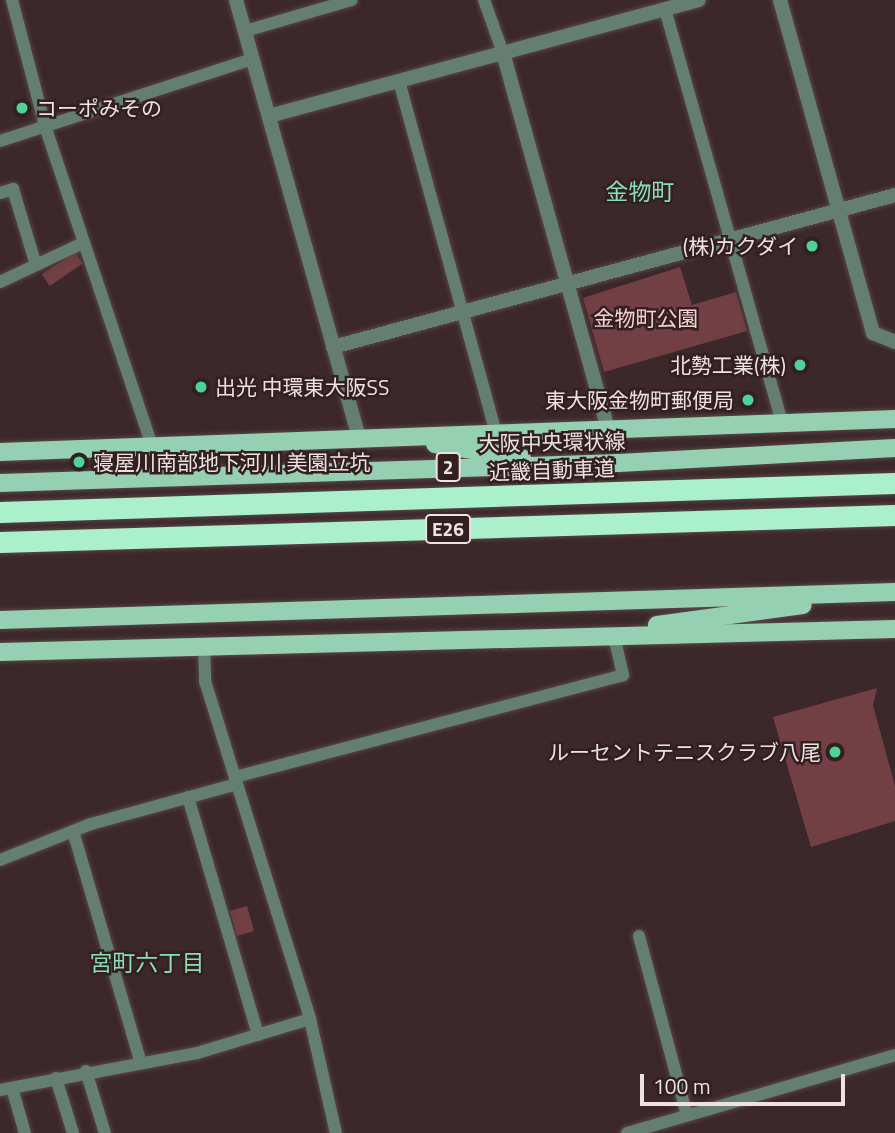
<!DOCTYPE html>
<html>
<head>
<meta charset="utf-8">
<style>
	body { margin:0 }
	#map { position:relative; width:895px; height:1133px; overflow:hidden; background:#3c282a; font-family:"Titillium Web","Noto Sans JP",sans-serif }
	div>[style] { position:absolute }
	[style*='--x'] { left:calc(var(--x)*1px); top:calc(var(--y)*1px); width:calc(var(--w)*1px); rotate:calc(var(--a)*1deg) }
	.green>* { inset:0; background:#713f44; transform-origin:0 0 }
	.roads { filter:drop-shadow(0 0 2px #584647) drop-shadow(0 0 2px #584647) }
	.minor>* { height:12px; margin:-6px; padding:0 6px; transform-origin:6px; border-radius:6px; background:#647f71 }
	.tertiary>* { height:14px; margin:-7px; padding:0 7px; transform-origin:7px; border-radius:7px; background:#647f71 }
	.primary>* { height:18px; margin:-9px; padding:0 9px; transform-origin:9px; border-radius:9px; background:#96d0b2 }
	.motorway>* { height:21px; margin:-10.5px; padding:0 10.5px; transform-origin:10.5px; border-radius:10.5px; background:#aaf0cc }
	.dots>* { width:19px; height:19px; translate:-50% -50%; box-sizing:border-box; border:4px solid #321f20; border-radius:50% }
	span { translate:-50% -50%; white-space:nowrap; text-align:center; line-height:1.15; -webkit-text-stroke:5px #321f20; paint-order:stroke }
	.shield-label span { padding:2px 5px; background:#321f20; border:2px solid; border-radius:5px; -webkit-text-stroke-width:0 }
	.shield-label { font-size:19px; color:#eee1e1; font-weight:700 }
	.poi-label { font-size:21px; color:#eee1e1 }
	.left { translate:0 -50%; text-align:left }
	.right { translate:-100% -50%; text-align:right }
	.park-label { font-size:21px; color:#f8cfd2 }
	.street-label { font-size:21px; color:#eee1e1 }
	.neighbourhood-label { font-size:23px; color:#8addb4 }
	.scale { position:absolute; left:640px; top:1074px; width:205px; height:32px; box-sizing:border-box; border:4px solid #eee1e1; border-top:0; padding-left:9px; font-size:21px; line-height:24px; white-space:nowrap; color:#eee1e1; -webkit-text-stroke:5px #321f20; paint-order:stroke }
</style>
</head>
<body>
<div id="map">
	<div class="green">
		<div style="left:75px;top:252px;width:14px;height:40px;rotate:56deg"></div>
		<div style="clip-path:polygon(680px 267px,692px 305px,736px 292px,747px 331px,604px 372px,583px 298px)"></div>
		<div style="clip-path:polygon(877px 688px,873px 705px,895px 786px,895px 821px,811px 847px,773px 717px)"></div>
		<div style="left:247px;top:906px;width:26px;height:18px;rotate:74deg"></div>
	</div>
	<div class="roads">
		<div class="minor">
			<div style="--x:12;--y:0;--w:130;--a:75.3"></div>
			<div style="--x:45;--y:126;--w:336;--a:71.5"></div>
			<div style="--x:484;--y:0;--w:56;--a:70.3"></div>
			<div style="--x:665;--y:9;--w:430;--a:74.2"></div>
			<div style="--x:245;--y:31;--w:111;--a:-16.2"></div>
			<div style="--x:399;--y:81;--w:365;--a:74.6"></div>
			<div style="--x:0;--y:141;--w:265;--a:-18"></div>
			<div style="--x:0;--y:193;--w:14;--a:-17"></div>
			<div style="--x:13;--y:189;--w:79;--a:73.2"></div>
			<div style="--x:0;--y:282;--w:92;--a:-25.2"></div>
			<div style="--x:204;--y:646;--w:35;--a:88"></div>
			<div style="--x:205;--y:681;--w:354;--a:72.7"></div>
			<div style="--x:310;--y:1019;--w:117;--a:77.2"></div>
			<div style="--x:235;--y:777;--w:401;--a:-14.7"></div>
			<div style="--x:623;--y:675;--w:39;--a:-103"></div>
			<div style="--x:188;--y:797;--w:248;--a:73.6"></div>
			<div style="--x:73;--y:831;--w:242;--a:73.7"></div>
			<div style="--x:0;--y:860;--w:98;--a:-21.6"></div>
			<div style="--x:91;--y:824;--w:151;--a:-15.3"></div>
			<div style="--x:639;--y:936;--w:185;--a:75"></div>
			<div style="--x:86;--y:1071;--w:65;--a:73"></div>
			<div style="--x:56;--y:1078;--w:58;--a:72.8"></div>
			<div style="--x:12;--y:1088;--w:47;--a:73.9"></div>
			<div style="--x:0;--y:1090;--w:200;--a:-10.6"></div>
			<div style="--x:197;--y:1053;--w:118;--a:-16.7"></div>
			<div style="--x:627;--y:1133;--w:279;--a:-16.2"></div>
		</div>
		<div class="tertiary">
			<div style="--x:236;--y:0;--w:454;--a:74.3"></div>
			<div style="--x:780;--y:0;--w:346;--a:74.4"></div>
			<div style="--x:873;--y:333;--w:24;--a:22"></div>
			<div style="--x:503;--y:53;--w:390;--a:74.4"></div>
			<div style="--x:269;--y:116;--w:445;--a:-15.1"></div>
			<div style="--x:333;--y:347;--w:582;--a:-15.13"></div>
		</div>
		<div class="primary">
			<div style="--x:435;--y:444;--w:88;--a:9.1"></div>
			<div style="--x:0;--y:452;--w:896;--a:-2.11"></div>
			<div style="--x:0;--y:483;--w:619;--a:-1.85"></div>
			<div style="--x:619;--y:463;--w:276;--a:-3.1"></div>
			<div style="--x:0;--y:620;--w:895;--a:-1.79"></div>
			<div style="--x:657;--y:625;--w:147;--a:-7.8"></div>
			<div style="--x:0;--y:652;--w:895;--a:-1.47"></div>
		</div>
		<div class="motorway">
			<div style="--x:0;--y:512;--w:895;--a:-1.86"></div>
			<div style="--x:0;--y:542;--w:895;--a:-1.73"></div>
		</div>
	</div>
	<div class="dots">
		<div style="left:22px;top:108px;background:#4dd39a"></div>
		<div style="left:812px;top:246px;background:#4dd39a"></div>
		<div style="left:800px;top:365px;background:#4dd39a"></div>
		<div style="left:201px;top:387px;background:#4dd39a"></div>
		<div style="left:748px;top:400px;background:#4dd39a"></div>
		<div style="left:79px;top:462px;background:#4dd39a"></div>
		<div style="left:835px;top:752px;background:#4dd39a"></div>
	</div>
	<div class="shield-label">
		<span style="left:448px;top:467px">2</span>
		<span style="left:448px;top:529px">E26</span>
	</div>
	<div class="poi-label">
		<span class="left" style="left:36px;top:108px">コーポみその</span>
		<span class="right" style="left:798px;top:246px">(株)カクダイ</span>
		<span class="right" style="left:786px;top:365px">北勢工業(株)</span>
		<span class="left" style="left:215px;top:387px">出光 中環東大阪SS</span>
		<span class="right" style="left:734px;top:400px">東大阪金物町郵便局</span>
		<span class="left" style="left:93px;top:462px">寝屋川南部地下河川 美園立坑</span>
		<span class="right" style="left:821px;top:752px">ルーセントテニスクラブ八尾</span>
	</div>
	<div class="park-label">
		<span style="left:646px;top:318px">金物町公園</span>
	</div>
	<div class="street-label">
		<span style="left:552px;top:442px;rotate:-1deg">大阪中央環状線</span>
		<span style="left:552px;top:470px;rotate:-2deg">近畿自動車道</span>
	</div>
	<div class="neighbourhood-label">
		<span style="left:640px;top:192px">金物町</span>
		<span style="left:147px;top:963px">宮町六丁目</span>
	</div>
	<div class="scale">100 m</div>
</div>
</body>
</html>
